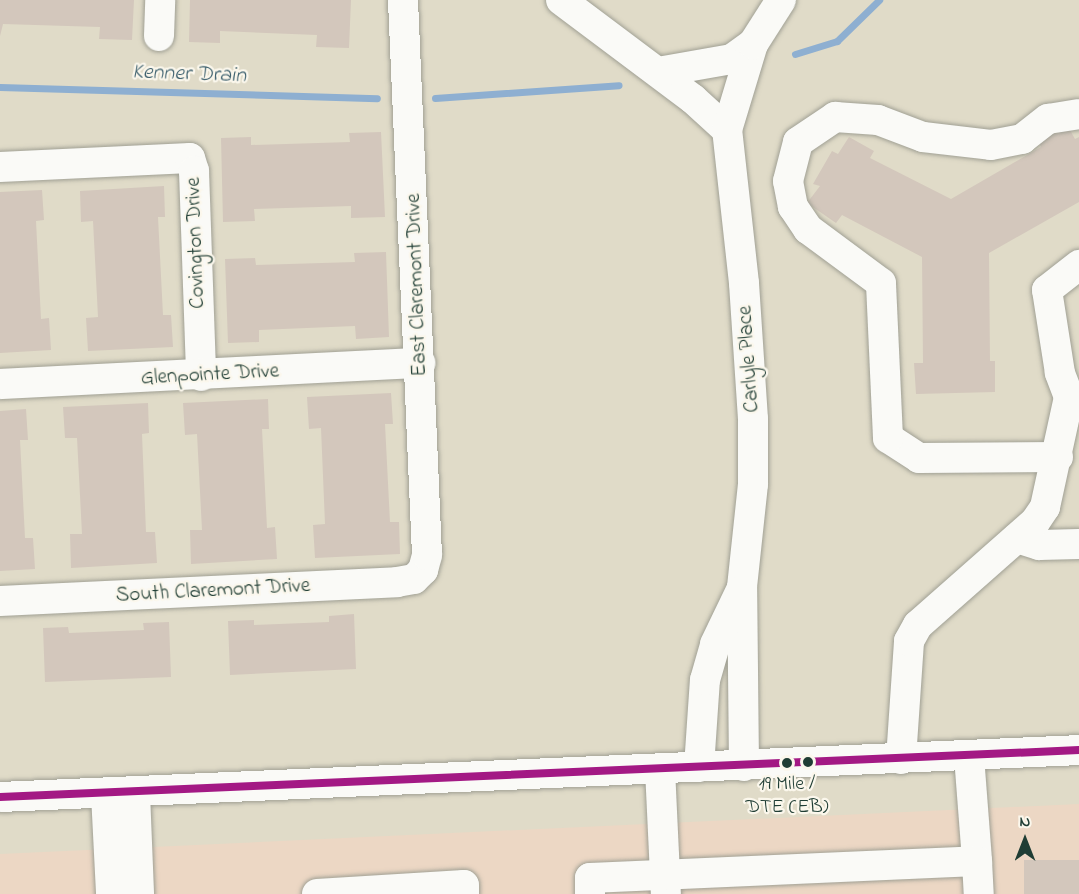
<!DOCTYPE html>
<html>
<head>
<meta charset="utf-8">
<style>
	body { margin:0 }
	#map { position:relative; width:1079px; height:894px; overflow:hidden; background:#e0dbc8; font-family:"Indie Flower",sans-serif }
	div>[style] { position:absolute }
	[style*='--x'] { left:calc(var(--x)*1px); top:calc(var(--y)*1px); width:calc(var(--w)*1px); rotate:calc(var(--a)*1deg) }
	.built>* { inset:0; background:#ecd7c4 }
	.stream>* { height:7px; margin:-3.5px; padding:0 3.5px; transform-origin:3.5px; border-radius:3.5px; background:#8eafd1 }
	.building>* { inset:0; background:#d3c7bc; transform-origin:0 0 }
	.roads { filter:drop-shadow(0 0 2px #a0a094) drop-shadow(0 0 2px #a0a094) }
	.minor>* { height:30px; margin:-15px; padding:0 15px; transform-origin:15px; border-radius:15px; background:#fafaf7 }
	.bus-1>* { height:8px; margin:-4px; padding:0 4px; transform-origin:4px; border-radius:4px; background:#a31984 }
	.dots>* { width:16px; height:16px; translate:-50% -50%; box-sizing:border-box; border:3px solid #fbf7ec; border-radius:50% }
	span { translate:-50% -50%; white-space:nowrap; text-align:center; line-height:1.15; -webkit-text-stroke:4.5px #fbf7ec; paint-order:stroke }
	.bus-label { font-size:20px; color:#1f3d34 }
	.street-label { font-size:21px; color:#1f3d34 }
	.water-label { font-size:22px; color:#3a5e6c; font-style:italic }
	.north { position:absolute; left:995px; top:810px; width:60px; height:60px; -webkit-text-stroke:4px #fbf7ec; paint-order:stroke; rotate:0deg; font-size:16px; font-weight:700; line-height:24px; text-align:center; color:#1f3d34 }
	.north::after { content:''; display:block; margin:auto; width:21px; height:27px; background:#1f3d34; clip-path:polygon(50% 0,100% 100%,50% 72%,0 100%) }
</style>
</head>
<body>
<div id="map">
	<div class="built">
		<div style="clip-path:polygon(1079px 804px,1079px 894px,0 894px,0 854px)"></div>
	</div>
	<div class="stream">
		<div style="--x:795;--y:54;--w:44;--a:-17.2"></div>
		<div style="--x:837;--y:41;--w:59;--a:-44.3"></div>
		<div style="--x:0;--y:87;--w:377;--a:1.7"></div>
		<div style="--x:435;--y:98;--w:184;--a:-4"></div>
	</div>
	<div class="building">
		<div style="clip-path:polygon(0 0,134px 0,132px 40px,99px 39px,100px 27px,3px 24px,0 36px)"></div>
		<div style="clip-path:polygon(190px 0,351px 0,349px 48px,316px 47px,317px 35px,220px 31px,220px 43px,189px 42px)"></div>
		<div style="clip-path:polygon(1066px 123px,1075px 139px,1079px 137px,1079px 202px,989px 253px,990px 361px,995px 361px,995px 392px,916px 394px,914px 363px,923px 363px,922px 257px,842px 215px,836px 223px,807px 203px,820px 186px,813px 184px,832px 151px,838px 154px,849px 137px,874px 151px,870px 158px,951px 199px,1041px 147px,1038px 139px)"></div>
		<div style="clip-path:polygon(381px 132px,385px 217px,351px 218px,351px 206px,254px 209px,255px 221px,223px 222px,221px 138px,251px 137px,251px 145px,350px 142px,349px 133px)"></div>
		<div style="clip-path:polygon(164px 186px,165px 217px,158px 217px,163px 315px,171px 315px,173px 347px,88px 351px,86px 318px,98px 317px,93px 221px,81px 222px,80px 191px)"></div>
		<div style="clip-path:polygon(42px 190px,44px 220px,36px 221px,41px 319px,49px 318px,51px 350px,0 353px,0 192px)"></div>
		<div style="clip-path:polygon(386px 252px,389px 337px,356px 339px,355px 326px,259px 330px,259px 342px,228px 343px,225px 259px,255px 258px,256px 265px,355px 262px,354px 253px)"></div>
		<div style="clip-path:polygon(391px 393px,393px 424px,385px 424px,390px 522px,399px 522px,400px 554px,315px 558px,313px 525px,325px 524px,321px 428px,309px 429px,307px 397px)"></div>
		<div style="clip-path:polygon(268px 399px,269px 429px,262px 429px,267px 528px,275px 527px,277px 559px,191px 564px,190px 530px,202px 530px,197px 434px,185px 435px,183px 403px)"></div>
		<div style="clip-path:polygon(148px 403px,149px 433px,142px 434px,146px 532px,155px 532px,157px 563px,71px 568px,70px 534px,82px 534px,77px 438px,65px 438px,63px 407px)"></div>
		<div style="clip-path:polygon(26px 409px,28px 440px,20px 440px,25px 538px,33px 538px,35px 569px,0 571px,0 411px)"></div>
		<div style="clip-path:polygon(354px 614px,356px 669px,230px 675px,228px 621px,254px 620px,254px 625px,329px 622px,329px 616px)"></div>
		<div style="clip-path:polygon(169px 622px,171px 677px,45px 682px,43px 628px,68px 627px,69px 633px,144px 630px,143px 623px)"></div>
		<div style="left:1024px;top:860px;width:55px;height:34px"></div>
	</div>
	<div class="roads">
		<div class="minor">
			<div style="--x:561;--y:0;--w:165;--a:36.9"></div>
			<div style="--x:693;--y:99;--w:46;--a:42.4"></div>
			<div style="--x:159;--y:36;--w:36;--a:-88"></div>
			<div style="--x:658;--y:72;--w:75;--a:-10"></div>
			<div style="--x:732;--y:59;--w:26;--a:-36"></div>
			<div style="--x:0;--y:167;--w:190;--a:-2.7"></div>
			<div style="--x:190;--y:158;--w:14;--a:73"></div>
			<div style="--x:194;--y:171;--w:205;--a:88"></div>
			<div style="--x:0;--y:384;--w:421;--a:-2.9"></div>
			<div style="--x:1058;--y:457;--w:139;--a:179.6"></div>
			<div style="--x:919;--y:458;--w:37;--a:-147"></div>
			<div style="--x:888;--y:438;--w:155;--a:-92.6"></div>
			<div style="--x:881;--y:283;--w:91;--a:-143.5"></div>
			<div style="--x:808;--y:229;--w:27;--a:-124"></div>
			<div style="--x:793;--y:207;--w:26;--a:-101"></div>
			<div style="--x:788;--y:181;--w:40;--a:-75.6"></div>
			<div style="--x:798;--y:142;--w:45;--a:-34"></div>
			<div style="--x:835;--y:117;--w:43;--a:4"></div>
			<div style="--x:878;--y:120;--w:48;--a:20.7"></div>
			<div style="--x:923;--y:137;--w:68;--a:6.7"></div>
			<div style="--x:991;--y:145;--w:32;--a:-11"></div>
			<div style="--x:1022;--y:139;--w:33;--a:-38"></div>
			<div style="--x:1048;--y:119;--w:31;--a:-9"></div>
			<div style="--x:1017;--y:538;--w:23;--a:18"></div>
			<div style="--x:1039;--y:545;--w:40;--a:-1.4"></div>
			<div style="--x:0;--y:601;--w:397;--a:-2.7"></div>
			<div style="--x:397;--y:582;--w:17;--a:-10"></div>
			<div style="--x:414;--y:579;--w:13;--a:-45"></div>
			<div style="--x:423;--y:570;--w:16;--a:-75"></div>
			<div style="--x:427;--y:555;--w:556;--a:-92.48"></div>
			<div style="--x:969;--y:756;--w:105;--a:85.6"></div>
			<div style="--x:901;--y:759;--w:118;--a:-86.1"></div>
			<div style="--x:909;--y:641;--w:18;--a:-61"></div>
			<div style="--x:918;--y:625;--w:156;--a:-41.4"></div>
			<div style="--x:1035;--y:522;--w:18;--a:-56"></div>
			<div style="--x:1045;--y:507;--w:113;--a:-77.7"></div>
			<div style="--x:1069;--y:397;--w:26;--a:-111"></div>
			<div style="--x:1060;--y:373;--w:84;--a:-98.9"></div>
			<div style="--x:1047;--y:290;--w:41;--a:-38"></div>
			<div style="--x:744;--y:766;--w:179;--a:-90.6"></div>
			<div style="--x:742;--y:587;--w:104;--a:-83.9"></div>
			<div style="--x:753;--y:484;--w:65;--a:-90"></div>
			<div style="--x:753;--y:419;--w:136;--a:-93.8"></div>
			<div style="--x:744;--y:283;--w:154;--a:-96.3"></div>
			<div style="--x:727;--y:130;--w:90;--a:-73.2"></div>
			<div style="--x:753;--y:44;--w:52;--a:-57.5"></div>
			<div style="--x:699;--y:767;--w:87;--a:-86.1"></div>
			<div style="--x:705;--y:680;--w:37;--a:-74"></div>
			<div style="--x:715;--y:644;--w:58;--a:-64.3"></div>
			<div style="--x:660;--y:769;--w:125;--a:87.3"></div>
			<div style="--x:135;--y:793;--w:101;--a:87.7"></div>
			<div style="--x:106;--y:794;--w:100;--a:87.1"></div>
			<div style="--x:0;--y:797;--w:1080;--a:-2.49"></div>
			<div style="--x:317;--y:894;--w:147;--a:-3.5"></div>
			<div style="--x:464;--y:885;--w:9;--a:90"></div>
			<div style="--x:590;--y:894;--w:16;--a:-90"></div>
			<div style="--x:590;--y:878;--w:387;--a:-2.5"></div>
			<div style="--x:977;--y:861;--w:33;--a:87"></div>
		</div>
	</div>
	<div class="bus-1">
		<div style="--x:0;--y:797;--w:1080;--a:-2.49"></div>
	</div>
	<div class="dots">
		<div style="left:808px;top:762px;background:#1f3d34"></div>
		<div style="left:787px;top:763px;background:#1f3d34"></div>
	</div>
	<div class="bus-label">
		<span style="left:787px;top:796px">19 Mile /<br>DTE (EB)</span>
	</div>
	<div class="street-label">
		<span style="left:196px;top:243px;rotate:-92deg">Covington Drive</span>
		<span style="left:417px;top:285px;rotate:-92deg">East Claremont Drive</span>
		<span style="left:749px;top:359px;rotate:-94deg">Carlyle Place</span>
		<span style="left:210px;top:375px;rotate:-3deg">Glenpointe Drive</span>
		<span style="left:213px;top:591px;rotate:-3deg">South Claremont Drive</span>
	</div>
	<div class="water-label">
		<span style="left:189px;top:75px;rotate:2deg">Kenner Drain</span>
	</div>
	<div class="north">N</div>
</div>
</body>
</html>
